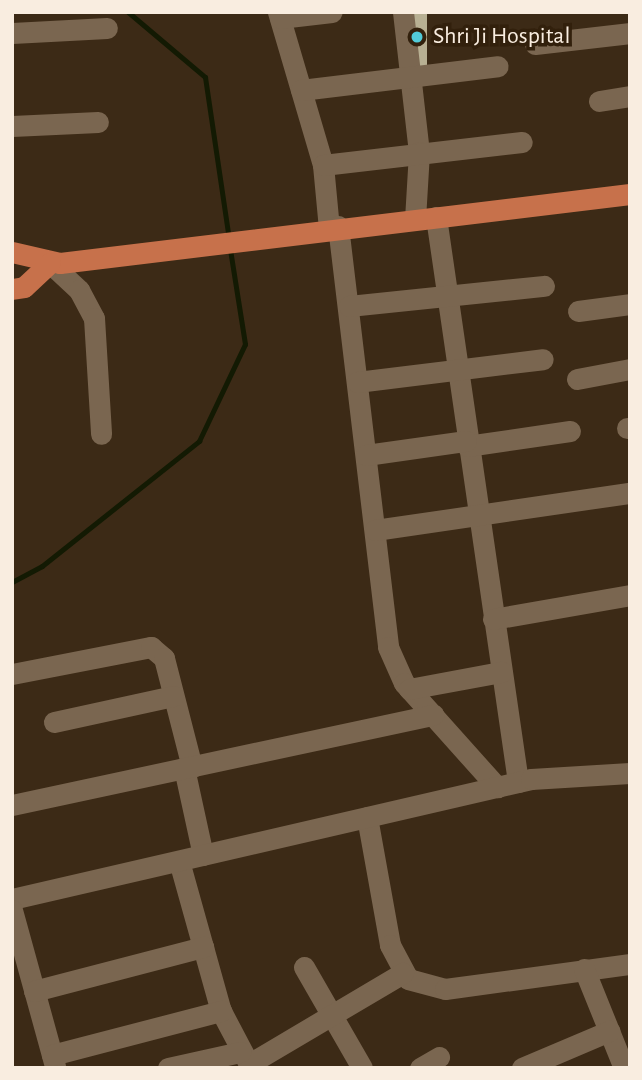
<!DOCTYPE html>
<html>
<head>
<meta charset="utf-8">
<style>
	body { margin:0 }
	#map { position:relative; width:642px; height:1080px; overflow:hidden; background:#3c2a16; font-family:"Alegreya Sans",sans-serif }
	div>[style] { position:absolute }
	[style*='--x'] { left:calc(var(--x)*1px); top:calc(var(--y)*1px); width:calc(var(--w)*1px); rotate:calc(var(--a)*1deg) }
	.stream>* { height:5px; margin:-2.5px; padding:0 2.5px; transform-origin:2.5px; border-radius:2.5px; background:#131a03 }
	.building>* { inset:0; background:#b8b093; transform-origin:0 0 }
	.minor>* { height:21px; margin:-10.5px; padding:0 10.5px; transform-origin:10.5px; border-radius:10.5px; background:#7a6650 }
	.major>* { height:21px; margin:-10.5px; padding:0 10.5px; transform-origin:10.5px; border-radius:10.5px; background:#c7714b }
	.dots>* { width:19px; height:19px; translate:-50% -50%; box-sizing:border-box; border:4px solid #32200c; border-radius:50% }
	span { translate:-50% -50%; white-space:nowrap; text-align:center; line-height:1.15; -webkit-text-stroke:7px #32200c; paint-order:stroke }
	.poi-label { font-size:24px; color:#f9ede0 }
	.left { translate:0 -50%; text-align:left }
	.frame { position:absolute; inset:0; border:14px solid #f9ede0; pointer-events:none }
</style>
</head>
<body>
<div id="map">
	<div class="stream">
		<div style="--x:128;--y:12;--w:101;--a:40.2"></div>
		<div style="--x:205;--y:77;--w:164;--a:81.6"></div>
		<div style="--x:12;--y:582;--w:34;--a:-28"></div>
		<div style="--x:42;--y:566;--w:201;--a:-38.5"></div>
		<div style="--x:199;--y:441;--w:107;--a:-64.6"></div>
		<div style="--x:245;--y:344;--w:96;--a:-99"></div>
	</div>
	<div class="building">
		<div style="left:406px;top:12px;width:21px;height:55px"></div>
	</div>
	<div class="minor">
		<div style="--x:278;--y:12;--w:159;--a:73.6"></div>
		<div style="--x:323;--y:165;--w:63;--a:84.6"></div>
		<div style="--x:403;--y:12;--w:141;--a:83.5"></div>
		<div style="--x:419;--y:152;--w:67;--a:93.4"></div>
		<div style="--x:280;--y:18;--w:52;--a:-6.6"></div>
		<div style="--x:12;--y:33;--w:95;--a:-3"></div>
		<div style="--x:535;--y:44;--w:96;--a:-6.6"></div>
		<div style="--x:301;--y:90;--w:198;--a:-6.9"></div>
		<div style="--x:599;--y:101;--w:31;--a:-9"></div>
		<div style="--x:12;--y:126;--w:86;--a:-2.7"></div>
		<div style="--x:323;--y:165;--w:200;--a:-6.6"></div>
		<div style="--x:436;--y:217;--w:571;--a:81.74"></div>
		<div style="--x:338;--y:226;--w:424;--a:83.2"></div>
		<div style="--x:388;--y:647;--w:39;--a:66"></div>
		<div style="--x:404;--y:683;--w:140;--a:48.2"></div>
		<div style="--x:50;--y:263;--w:40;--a:43"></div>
		<div style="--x:79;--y:290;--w:32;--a:62"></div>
		<div style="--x:94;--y:318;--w:116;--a:86.5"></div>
		<div style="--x:349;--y:306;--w:196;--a:-5.9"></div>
		<div style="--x:578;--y:311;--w:52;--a:-7.7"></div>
		<div style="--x:577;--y:379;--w:54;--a:-10.7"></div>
		<div style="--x:357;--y:382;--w:187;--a:-7"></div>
		<div style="--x:627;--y:428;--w:3;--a:0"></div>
		<div style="--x:467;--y:446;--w:104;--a:-8.3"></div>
		<div style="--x:366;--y:455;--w:101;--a:-8"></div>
		<div style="--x:375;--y:530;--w:258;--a:-8.3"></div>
		<div style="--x:493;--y:619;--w:139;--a:-9.9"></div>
		<div style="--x:12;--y:674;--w:142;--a:-11"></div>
		<div style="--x:151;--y:647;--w:17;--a:40"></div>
		<div style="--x:164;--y:658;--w:113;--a:75.6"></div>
		<div style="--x:409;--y:689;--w:94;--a:-10.5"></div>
		<div style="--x:54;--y:722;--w:122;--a:-12.3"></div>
		<div style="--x:184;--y:768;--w:89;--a:77.7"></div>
		<div style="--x:12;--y:805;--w:431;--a:-12.1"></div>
		<div style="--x:367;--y:817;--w:130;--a:79.8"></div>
		<div style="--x:390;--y:945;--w:38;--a:62"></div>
		<div style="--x:408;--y:979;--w:38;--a:15"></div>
		<div style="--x:445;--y:989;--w:187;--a:-7.7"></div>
		<div style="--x:179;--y:861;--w:156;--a:74.4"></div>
		<div style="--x:221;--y:1011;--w:64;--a:62.2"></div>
		<div style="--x:12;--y:899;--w:533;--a:-13.02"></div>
		<div style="--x:531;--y:779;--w:99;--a:-3.5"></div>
		<div style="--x:12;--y:910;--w:162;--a:74.6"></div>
		<div style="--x:304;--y:967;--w:116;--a:60.1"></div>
		<div style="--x:584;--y:969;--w:107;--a:68"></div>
		<div style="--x:34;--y:991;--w:175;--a:-14.6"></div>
		<div style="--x:52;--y:1055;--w:175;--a:-14.6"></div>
		<div style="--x:249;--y:1064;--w:179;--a:-30.6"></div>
		<div style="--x:168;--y:1068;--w:74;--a:-12.5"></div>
		<div style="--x:420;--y:1068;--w:22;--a:-30"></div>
		<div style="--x:522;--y:1068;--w:95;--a:-23"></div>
	</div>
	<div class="major">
		<div style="--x:12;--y:252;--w:49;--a:12.9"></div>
		<div style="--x:60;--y:263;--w:574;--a:-6.9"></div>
		<div style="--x:12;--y:289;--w:12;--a:-9"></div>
		<div style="--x:24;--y:287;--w:35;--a:-43"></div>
	</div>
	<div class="dots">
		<div style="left:417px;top:37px;background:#52cbd8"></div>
	</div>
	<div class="poi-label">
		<span class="left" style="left:433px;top:37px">Shri Ji Hospital</span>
	</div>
	<div class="frame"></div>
</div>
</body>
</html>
